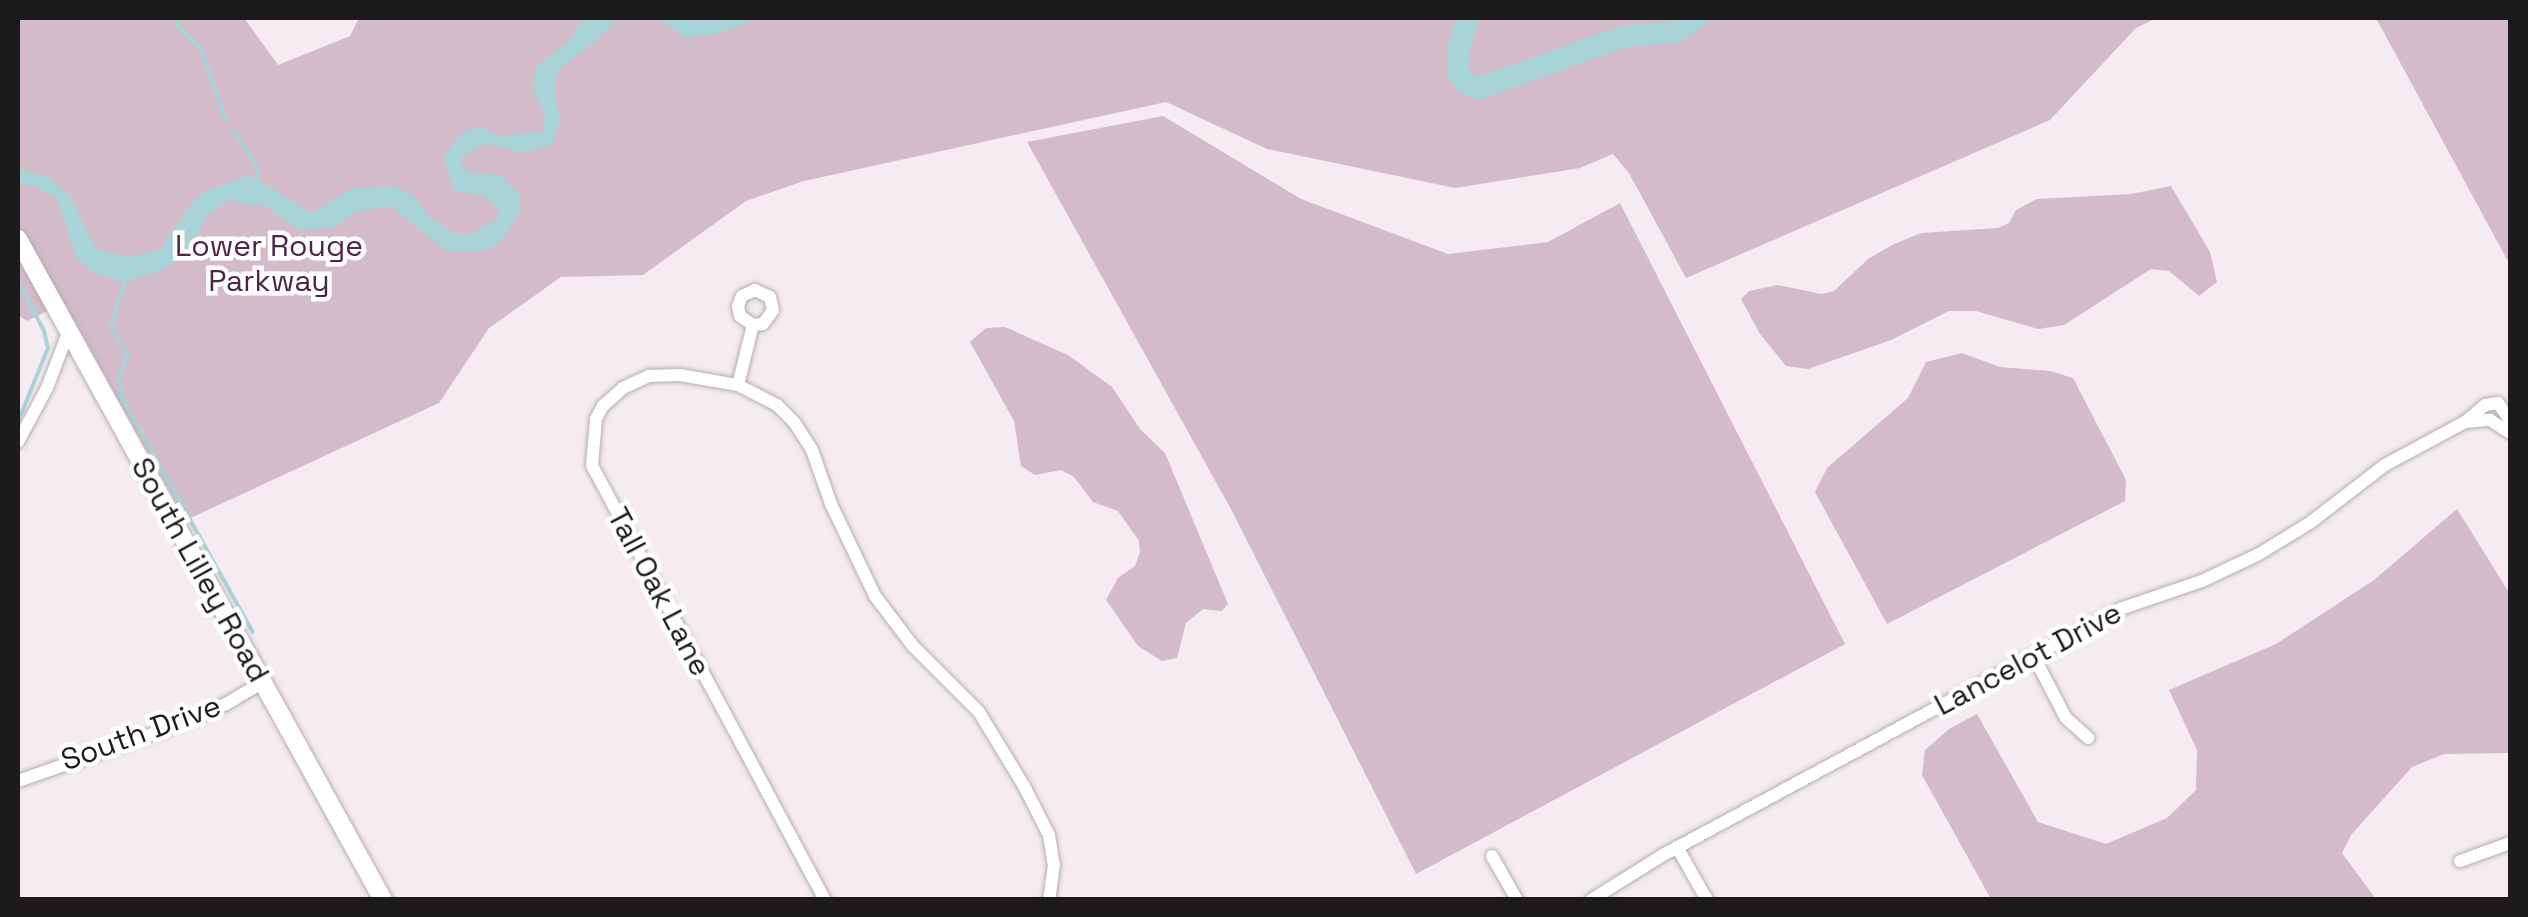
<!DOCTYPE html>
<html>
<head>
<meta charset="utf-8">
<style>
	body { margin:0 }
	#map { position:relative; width:2528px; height:917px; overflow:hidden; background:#f5ebf1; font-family:"Space Grotesk",sans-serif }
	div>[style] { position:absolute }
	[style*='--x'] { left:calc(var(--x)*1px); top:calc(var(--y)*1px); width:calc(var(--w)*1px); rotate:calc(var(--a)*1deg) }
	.green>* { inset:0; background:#d3bbca }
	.water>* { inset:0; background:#a8d3d7 }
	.stream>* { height:4px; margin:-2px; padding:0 2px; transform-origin:2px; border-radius:2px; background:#a8d3d7 }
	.river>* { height:22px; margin:-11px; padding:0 11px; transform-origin:11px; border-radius:11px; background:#a8d3d7 }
	.roads { filter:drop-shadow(0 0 2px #b6adb2) drop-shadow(0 0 2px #b6adb2) }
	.street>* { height:12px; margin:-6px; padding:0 6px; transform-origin:6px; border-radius:6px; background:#fff }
	.secondary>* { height:18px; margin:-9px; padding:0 9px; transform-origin:9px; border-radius:9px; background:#fff }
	span { translate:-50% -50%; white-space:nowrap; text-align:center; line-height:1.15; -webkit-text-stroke:9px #fff; paint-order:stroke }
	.park-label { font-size:30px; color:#4f2543 }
	.street-label { font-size:30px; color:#1d1a1c }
	.frame { position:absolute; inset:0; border:20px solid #1d1a1c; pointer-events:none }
</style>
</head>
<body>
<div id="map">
	<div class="green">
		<div style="clip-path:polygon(18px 18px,244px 18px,278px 65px,350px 36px,359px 18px,2157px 18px,2136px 28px,2050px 120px,1686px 278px,1629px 173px,1613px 154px,1580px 168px,1455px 188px,1267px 149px,1166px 102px,804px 181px,746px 201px,643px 275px,561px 277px,489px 328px,439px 403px,186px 520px,64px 303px,27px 321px,18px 315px)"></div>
		<div style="clip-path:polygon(2376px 18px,2510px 18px,2510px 265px)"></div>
		<div style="clip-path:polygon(1163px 116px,1301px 199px,1448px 254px,1548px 242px,1620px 203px,1845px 644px,1416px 874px,1232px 511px,1027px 142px)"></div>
		<div style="clip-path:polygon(2171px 186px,2210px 252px,2217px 282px,2199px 296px,2169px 271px,2151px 269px,2064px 325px,2038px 329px,1976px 311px,1949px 311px,1891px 340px,1808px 369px,1786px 366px,1760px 334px,1741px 299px,1749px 291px,1778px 285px,1821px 294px,1834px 291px,1868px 259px,1892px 245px,1921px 233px,1998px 228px,2009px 223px,2016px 210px,2037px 199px,2131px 194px)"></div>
		<div style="clip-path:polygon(1005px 327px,1068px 355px,1112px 387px,1140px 429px,1165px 453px,1228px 604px,1222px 611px,1203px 609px,1186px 623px,1177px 658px,1162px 661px,1138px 646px,1106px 600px,1118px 578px,1135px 566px,1140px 552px,1139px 541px,1118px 511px,1093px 502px,1074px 477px,1061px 470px,1035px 475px,1021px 466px,1014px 421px,970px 342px,986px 328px)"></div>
		<div style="clip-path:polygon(1962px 353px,2000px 367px,2050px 371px,2073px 378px,2126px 480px,2125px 501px,1887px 624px,1815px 492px,1827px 468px,1908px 398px,1926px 362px)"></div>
		<div style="clip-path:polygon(2457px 509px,2510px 594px,2510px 753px,2444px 754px,2412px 767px,2351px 835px,2342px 853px,2376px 899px,1991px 899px,1922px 775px,1925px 750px,1949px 729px,1977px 714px,2038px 822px,2106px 844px,2167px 818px,2196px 790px,2197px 750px,2169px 690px,2276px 644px,2374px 580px)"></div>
	</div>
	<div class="water">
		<div style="clip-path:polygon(584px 18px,615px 18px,610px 28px,557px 72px,555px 99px,561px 118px,552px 144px,522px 153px,484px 143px,462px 158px,461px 165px,470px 173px,502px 175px,520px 196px,520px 211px,509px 230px,497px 245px,483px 251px,447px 251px,390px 206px,357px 211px,334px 227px,299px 230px,262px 204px,249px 205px,231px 199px,206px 216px,197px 237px,177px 261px,153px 274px,120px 281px,94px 273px,77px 259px,57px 199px,38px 187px,18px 183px,18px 169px,48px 176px,71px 197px,96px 249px,130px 257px,161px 249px,192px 202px,209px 189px,250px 175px,312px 213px,352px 188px,393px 186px,412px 194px,428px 215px,452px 232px,468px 235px,497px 219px,499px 211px,486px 197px,454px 190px,443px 158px,459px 135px,478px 126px,500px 136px,543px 131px,545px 115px,533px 88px,537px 65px,569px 41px)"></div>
		<div style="clip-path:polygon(657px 18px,707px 20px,756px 18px,725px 32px,686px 38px)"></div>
	</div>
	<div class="stream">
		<div style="--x:176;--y:18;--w:8;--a:76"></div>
		<div style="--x:178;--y:26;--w:32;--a:44"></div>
		<div style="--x:201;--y:48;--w:77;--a:71.1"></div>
		<div style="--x:233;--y:130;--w:45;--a:56.7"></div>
		<div style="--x:258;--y:168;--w:19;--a:96"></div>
		<div style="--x:126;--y:277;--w:51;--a:107"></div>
		<div style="--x:111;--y:326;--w:34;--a:60"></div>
		<div style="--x:128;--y:355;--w:23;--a:113"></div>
		<div style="--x:119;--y:376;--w:22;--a:82"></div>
		<div style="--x:122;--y:398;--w:268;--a:60.8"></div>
		<div style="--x:18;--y:281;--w:56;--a:62.5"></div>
		<div style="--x:44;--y:331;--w:17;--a:77"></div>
		<div style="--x:48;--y:348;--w:80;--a:112.1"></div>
	</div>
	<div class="river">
		<div style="--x:1468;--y:18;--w:34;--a:107"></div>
		<div style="--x:1458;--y:51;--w:22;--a:90"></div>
		<div style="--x:1458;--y:73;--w:13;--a:51"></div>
		<div style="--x:1466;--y:83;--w:14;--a:21"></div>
		<div style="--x:1479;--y:88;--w:155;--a:-19.6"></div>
		<div style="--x:1625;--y:36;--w:50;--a:-4.6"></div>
		<div style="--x:1675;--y:32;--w:26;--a:-32"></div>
	</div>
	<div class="roads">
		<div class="street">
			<div style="--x:738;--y:385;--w:62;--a:-76"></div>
			<div style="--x:753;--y:325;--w:10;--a:-6"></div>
			<div style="--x:763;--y:324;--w:17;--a:-54"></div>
			<div style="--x:773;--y:310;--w:13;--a:-103"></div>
			<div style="--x:770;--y:297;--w:17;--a:-155"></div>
			<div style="--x:755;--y:290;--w:14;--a:155"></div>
			<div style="--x:742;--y:296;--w:11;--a:112"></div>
			<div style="--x:738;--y:306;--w:10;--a:79"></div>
			<div style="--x:740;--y:316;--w:16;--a:35"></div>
			<div style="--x:2465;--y:422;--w:26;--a:-40"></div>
			<div style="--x:2485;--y:405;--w:13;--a:-9"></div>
			<div style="--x:2498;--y:403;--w:21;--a:55"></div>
			<div style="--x:18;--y:442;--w:61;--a:-61.8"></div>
			<div style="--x:47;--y:388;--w:59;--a:-69.1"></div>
			<div style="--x:2033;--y:655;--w:71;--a:62.4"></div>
			<div style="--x:2066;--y:718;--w:30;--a:42"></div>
			<div style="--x:18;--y:781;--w:149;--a:-19.2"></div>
			<div style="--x:159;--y:732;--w:73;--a:-22.7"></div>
			<div style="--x:226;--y:704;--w:43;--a:-30.7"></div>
			<div style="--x:1677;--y:847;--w:61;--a:60.5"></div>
			<div style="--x:1492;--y:856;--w:51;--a:60.4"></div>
			<div style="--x:2460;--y:861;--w:53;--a:-19.8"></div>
			<div style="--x:825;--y:900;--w:493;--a:-118.2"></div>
			<div style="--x:592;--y:465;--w:46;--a:-85"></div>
			<div style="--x:596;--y:419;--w:15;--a:-62"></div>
			<div style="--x:603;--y:406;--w:27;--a:-42"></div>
			<div style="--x:623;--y:388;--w:29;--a:-25"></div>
			<div style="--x:649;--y:376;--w:31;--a:-2"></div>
			<div style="--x:680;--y:375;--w:59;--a:9.8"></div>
			<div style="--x:738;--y:385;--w:44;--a:27.1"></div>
			<div style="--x:777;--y:405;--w:24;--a:45"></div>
			<div style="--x:794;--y:422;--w:33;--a:57"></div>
			<div style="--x:812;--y:450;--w:57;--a:70.6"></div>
			<div style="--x:831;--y:504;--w:102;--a:64.4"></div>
			<div style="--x:875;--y:596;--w:63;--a:52.8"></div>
			<div style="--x:913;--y:646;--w:93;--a:45"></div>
			<div style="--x:979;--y:712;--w:87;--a:58.7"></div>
			<div style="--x:1024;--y:786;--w:55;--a:63"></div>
			<div style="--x:1049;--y:835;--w:30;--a:81"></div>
			<div style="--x:1054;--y:865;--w:35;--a:98"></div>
			<div style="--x:1591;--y:900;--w:85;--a:-32"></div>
			<div style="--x:1663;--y:855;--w:519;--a:-28.29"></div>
			<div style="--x:2120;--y:609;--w:87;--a:-18.9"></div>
			<div style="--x:2202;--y:581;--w:63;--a:-25.3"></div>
			<div style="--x:2259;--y:554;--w:61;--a:-31.6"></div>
			<div style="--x:2311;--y:522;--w:93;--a:-37.6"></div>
			<div style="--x:2385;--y:465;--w:91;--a:-28.3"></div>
			<div style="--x:2465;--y:422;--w:25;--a:-5"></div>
			<div style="--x:2490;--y:420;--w:24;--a:33"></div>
		</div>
		<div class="secondary">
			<div style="--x:18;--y:239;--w:755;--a:61.09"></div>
		</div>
	</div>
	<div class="park-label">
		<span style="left:269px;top:263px">Lower Rouge<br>Parkway</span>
	</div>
	<div class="street-label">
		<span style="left:200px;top:570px;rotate:61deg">South Lilley Road</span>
		<span style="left:659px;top:592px;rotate:62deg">Tall Oak Lane</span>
		<span style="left:2028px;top:659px;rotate:-28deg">Lancelot Drive</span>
		<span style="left:141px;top:733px;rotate:-20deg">South Drive</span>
	</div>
	<div class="frame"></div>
</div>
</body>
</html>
